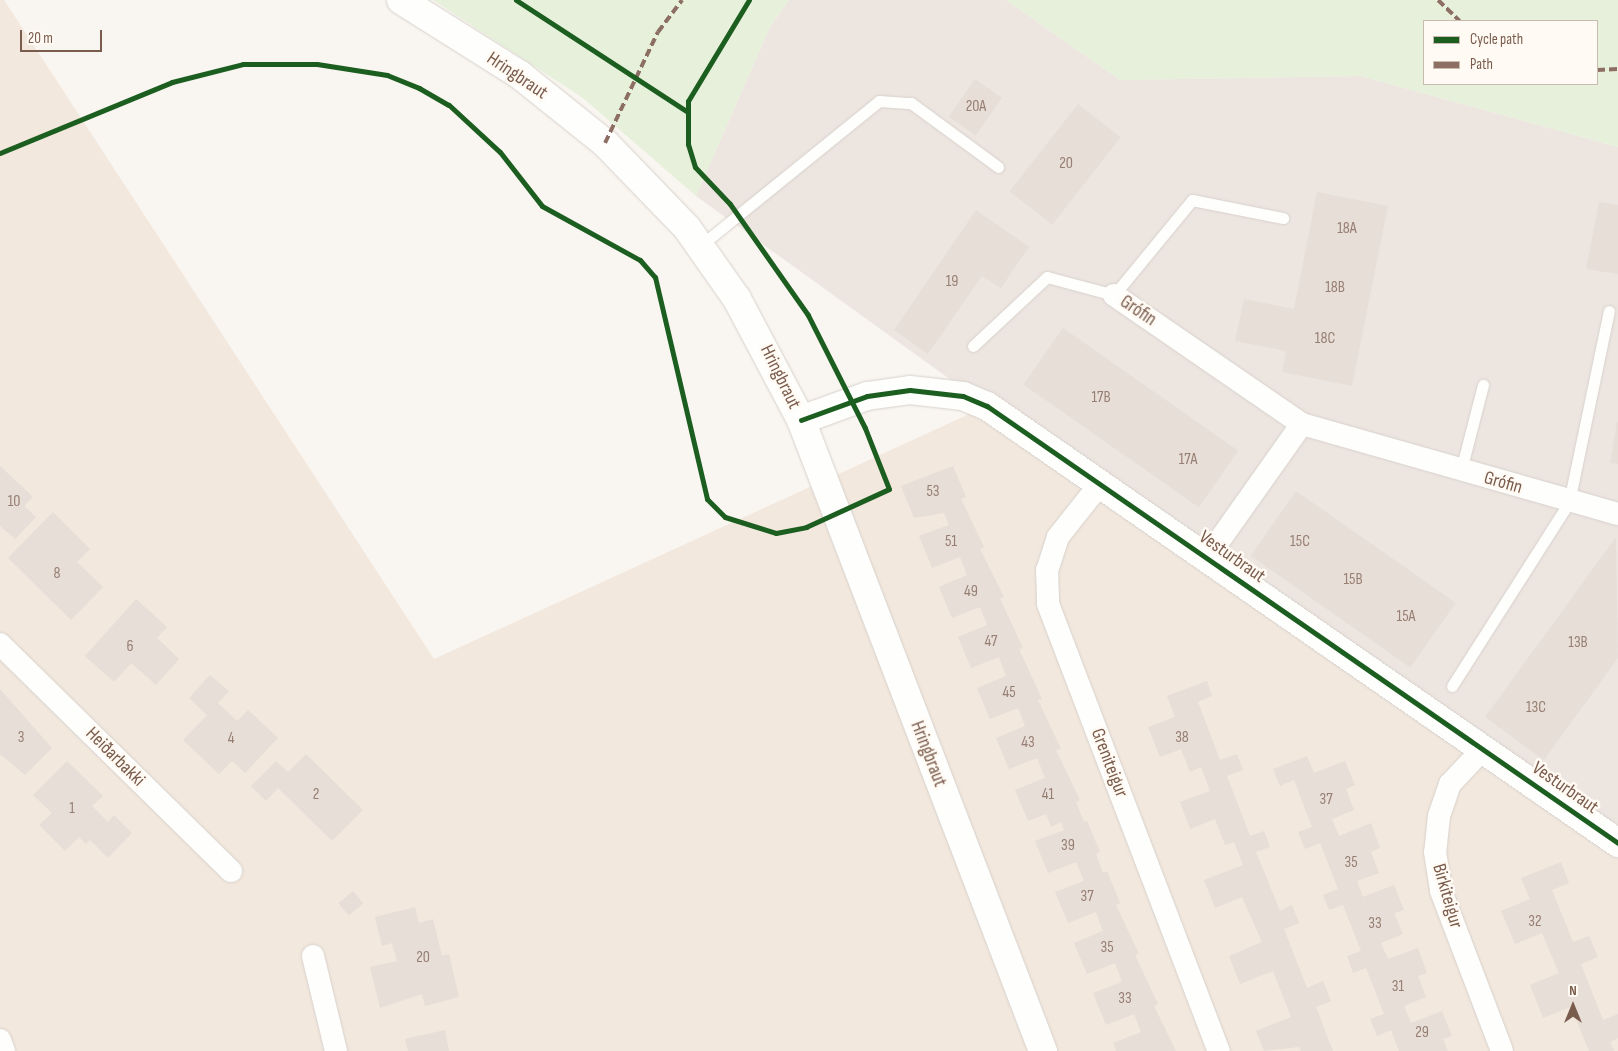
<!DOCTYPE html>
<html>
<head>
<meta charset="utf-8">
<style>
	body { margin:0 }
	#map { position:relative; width:1618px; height:1051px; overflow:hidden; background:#f9f5f0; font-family:"Sofia Sans Condensed",sans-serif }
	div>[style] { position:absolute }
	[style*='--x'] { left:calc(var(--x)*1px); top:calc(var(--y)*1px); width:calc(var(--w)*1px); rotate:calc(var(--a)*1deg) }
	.residential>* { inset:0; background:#f2e8de }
	.industrial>* { inset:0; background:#ede5e0 }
	.green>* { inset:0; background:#e7f0db }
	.building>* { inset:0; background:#e6ded7; transform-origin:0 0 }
	.roads { filter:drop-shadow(0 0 1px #d7d1cb) drop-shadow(0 0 1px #d7d1cb) }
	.lane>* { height:11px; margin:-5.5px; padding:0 5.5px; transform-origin:5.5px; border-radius:5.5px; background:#fefefd }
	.street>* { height:22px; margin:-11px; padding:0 11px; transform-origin:11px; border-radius:11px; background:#fefefd }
	.secondary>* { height:28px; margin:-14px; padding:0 14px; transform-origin:14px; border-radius:14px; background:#fefefd }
	.quiet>* { height:4px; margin-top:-2px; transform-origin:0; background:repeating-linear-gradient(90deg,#8d6e63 0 8px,transparent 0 12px) }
	.cycleway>* { height:5px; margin:-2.5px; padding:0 2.5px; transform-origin:2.5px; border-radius:2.5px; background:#1b5e20 }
	span { translate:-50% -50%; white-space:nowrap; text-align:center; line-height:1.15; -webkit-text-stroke:5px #fffaf3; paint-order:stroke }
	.number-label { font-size:16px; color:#977e72 }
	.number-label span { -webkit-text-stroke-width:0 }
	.street-label { font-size:19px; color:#7a5c4d }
	.legend { position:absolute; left:1423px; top:20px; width:175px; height:65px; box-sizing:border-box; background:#fffaf3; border:1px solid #cabbb1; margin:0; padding:6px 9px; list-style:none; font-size:15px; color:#7a5c4d }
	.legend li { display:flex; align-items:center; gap:10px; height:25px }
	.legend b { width:25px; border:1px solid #cabbb1 }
	.north { position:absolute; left:1548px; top:981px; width:50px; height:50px; -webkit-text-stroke:4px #fffaf3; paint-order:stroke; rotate:0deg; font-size:14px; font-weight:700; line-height:20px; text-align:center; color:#7a5c4d }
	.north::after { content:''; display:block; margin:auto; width:18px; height:22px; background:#7a5c4d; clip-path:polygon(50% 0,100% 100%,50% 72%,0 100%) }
	.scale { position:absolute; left:20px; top:30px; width:82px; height:22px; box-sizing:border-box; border:2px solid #7a5c4d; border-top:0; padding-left:6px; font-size:15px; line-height:18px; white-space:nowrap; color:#7a5c4d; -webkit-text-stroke:4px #fffaf3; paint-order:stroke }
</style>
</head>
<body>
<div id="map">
	<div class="residential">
		<div style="clip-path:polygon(0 0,4px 0,434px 659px,987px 406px,1618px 843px,1618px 1051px,0 1051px)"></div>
	</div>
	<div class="industrial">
		<div style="clip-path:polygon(789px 0,1006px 0,1120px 80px,1361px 76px,1618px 147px,1618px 843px,987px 406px,696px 196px,770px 27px)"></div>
	</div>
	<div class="green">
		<div style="clip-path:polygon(433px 0,789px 0,770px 27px,696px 196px,583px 98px)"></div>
		<div style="clip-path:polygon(evenodd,1006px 0,1618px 0,1618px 147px,1361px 76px,1120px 80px,1006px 0,1597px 21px,1597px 84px,1424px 84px,1424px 21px,1597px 21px)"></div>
	</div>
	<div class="building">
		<div style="left:975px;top:79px;width:33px;height:46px;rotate:35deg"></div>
		<div style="left:1078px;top:104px;width:54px;height:111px;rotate:38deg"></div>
		<div style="clip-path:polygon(1317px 192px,1388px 206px,1352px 386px,1282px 372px,1286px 351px,1235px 341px,1244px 299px,1294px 309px)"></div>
		<div style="clip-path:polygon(1599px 202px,1618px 205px,1618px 274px,1586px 269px)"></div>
		<div style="clip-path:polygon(976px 210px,1029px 247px,1001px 288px,982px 276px,928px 354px,894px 330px)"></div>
		<div style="left:1063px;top:328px;width:214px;height:69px;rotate:35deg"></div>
		<div style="clip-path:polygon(1617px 422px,1618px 422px,1618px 464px,1610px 463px)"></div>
		<div style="clip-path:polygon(0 466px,33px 497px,24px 506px,36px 517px,15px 539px,0 526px)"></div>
		<div style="clip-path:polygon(953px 466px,966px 497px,961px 499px,984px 547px,980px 549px,1004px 597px,1000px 599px,1023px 648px,1019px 649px,1042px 699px,1038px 700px,1061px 749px,1056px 750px,1080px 800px,1076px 802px,1084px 822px,1087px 821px,1100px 852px,1096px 854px,1103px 873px,1107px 871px,1120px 903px,1116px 905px,1139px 954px,1135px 955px,1158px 1004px,1154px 1006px,1176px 1051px,1116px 1051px,1113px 1043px,1141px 1032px,1134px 1014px,1106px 1025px,1093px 993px,1122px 982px,1115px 963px,1087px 974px,1074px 943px,1103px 931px,1096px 912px,1068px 923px,1055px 892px,1084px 881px,1076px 862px,1048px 873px,1035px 841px,1064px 830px,1061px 822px,1051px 827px,1046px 814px,1028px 821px,1015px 790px,1045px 778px,1037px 758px,1009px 769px,996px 738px,1025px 726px,1018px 708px,990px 719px,977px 688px,1006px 676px,999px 657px,971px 668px,958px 637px,987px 625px,980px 607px,952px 618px,939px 587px,967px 575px,960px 557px,932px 568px,919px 536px,949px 525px,944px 513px,914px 518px,901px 486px)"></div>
		<div style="left:1296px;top:491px;width:195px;height:79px;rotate:35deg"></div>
		<div style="clip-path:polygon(53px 512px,90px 549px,77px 562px,103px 587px,71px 620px,8px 558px)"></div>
		<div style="clip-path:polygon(1616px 537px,1618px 658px,1544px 760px,1485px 717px)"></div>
		<div style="clip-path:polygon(136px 599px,167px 627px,157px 638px,179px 659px,156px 685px,131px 663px,114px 682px,85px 656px)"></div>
		<div style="clip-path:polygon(210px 675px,229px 691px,218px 703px,237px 721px,248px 710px,278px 738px,245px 773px,232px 761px,219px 774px,183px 740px,207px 715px,189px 698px)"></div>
		<div style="clip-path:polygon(1207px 681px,1212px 696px,1198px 702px,1220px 760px,1237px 754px,1243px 770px,1227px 776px,1250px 836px,1264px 831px,1270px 847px,1256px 852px,1280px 911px,1292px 905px,1299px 923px,1284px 929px,1307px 988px,1323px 981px,1331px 1001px,1316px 1007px,1333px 1051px,1301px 1051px,1299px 1047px,1264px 1051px,1256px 1031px,1291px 1017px,1273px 971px,1240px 984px,1229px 956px,1262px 942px,1242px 897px,1215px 908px,1204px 880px,1243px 865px,1234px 842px,1225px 845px,1215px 819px,1190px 829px,1180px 802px,1210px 791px,1201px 767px,1190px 772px,1181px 749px,1160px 757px,1148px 727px,1175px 717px,1167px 696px)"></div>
		<div style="clip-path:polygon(0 689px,52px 748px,25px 775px,0 754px)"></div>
		<div style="clip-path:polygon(306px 754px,363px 810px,332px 841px,278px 788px,266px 801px,251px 786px,276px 761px,288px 772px)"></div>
		<div style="clip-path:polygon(1307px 756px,1314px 773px,1345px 761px,1355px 785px,1346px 789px,1354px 810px,1332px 819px,1339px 836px,1371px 823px,1380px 848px,1371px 852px,1379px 873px,1357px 881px,1363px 897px,1394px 885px,1404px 910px,1394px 913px,1403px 934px,1381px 943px,1388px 959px,1418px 948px,1427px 973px,1418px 976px,1426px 997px,1404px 1006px,1411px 1023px,1442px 1011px,1452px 1036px,1443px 1039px,1448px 1051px,1399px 1051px,1391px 1030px,1377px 1036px,1370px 1019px,1384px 1014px,1366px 968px,1353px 973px,1347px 956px,1361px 951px,1343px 905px,1329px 910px,1323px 895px,1338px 889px,1320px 843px,1305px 849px,1298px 832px,1312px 827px,1294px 780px,1280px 786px,1273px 769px)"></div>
		<div style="clip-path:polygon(67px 761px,103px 796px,92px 806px,108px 822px,114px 815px,132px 833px,108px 858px,90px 840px,86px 844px,79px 837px,65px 851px,39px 825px,52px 813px,33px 795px)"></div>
		<div style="clip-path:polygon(1561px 862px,1569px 883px,1552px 890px,1573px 942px,1589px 936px,1598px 957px,1581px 964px,1603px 1020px,1618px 1014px,1618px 1038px,1610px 1042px,1614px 1051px,1589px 1051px,1571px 1007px,1543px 1018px,1530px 985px,1559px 973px,1542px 933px,1515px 944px,1501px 911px,1530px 899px,1521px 878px)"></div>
		<div style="left:353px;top:891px;width:16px;height:19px;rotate:50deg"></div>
		<div style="clip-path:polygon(415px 907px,419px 923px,433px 919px,442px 956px,449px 954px,459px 997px,425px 1006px,422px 994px,380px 1008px,370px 967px,397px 961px,392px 943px,382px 946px,375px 917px)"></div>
		<div style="clip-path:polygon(445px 1030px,449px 1051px,408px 1051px,405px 1039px)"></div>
	</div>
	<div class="roads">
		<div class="lane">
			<div style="--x:700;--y:246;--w:230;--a:-39"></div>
			<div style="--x:879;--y:101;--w:32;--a:4"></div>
			<div style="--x:911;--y:103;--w:108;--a:36.3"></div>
			<div style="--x:973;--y:346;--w:101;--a:-43"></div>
			<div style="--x:1047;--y:277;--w:69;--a:15"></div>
			<div style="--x:1114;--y:295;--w:123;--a:-50.6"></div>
			<div style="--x:1192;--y:200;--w:93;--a:11.2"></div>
			<div style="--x:1461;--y:470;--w:88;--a:-75.5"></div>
			<div style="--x:1452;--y:686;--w:218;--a:-57.5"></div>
			<div style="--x:1569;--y:502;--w:195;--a:-78.2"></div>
		</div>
		<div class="street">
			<div style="--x:1114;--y:295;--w:228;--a:34.5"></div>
			<div style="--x:1302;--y:424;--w:329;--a:15.9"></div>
			<div style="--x:1100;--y:484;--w:68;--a:128.4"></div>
			<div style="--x:1058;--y:537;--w:35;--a:108"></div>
			<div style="--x:1047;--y:570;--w:34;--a:88"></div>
			<div style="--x:1048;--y:604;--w:479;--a:69.1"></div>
			<div style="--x:1207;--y:558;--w:164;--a:-54.7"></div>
			<div style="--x:0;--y:644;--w:324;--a:44.5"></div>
			<div style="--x:1483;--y:749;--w:48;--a:133.3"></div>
			<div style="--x:1450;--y:784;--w:34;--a:109"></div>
			<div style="--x:1439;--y:816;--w:36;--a:96"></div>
			<div style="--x:1435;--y:852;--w:39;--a:81"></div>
			<div style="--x:1441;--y:891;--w:171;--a:69.1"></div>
			<div style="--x:313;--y:956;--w:98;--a:76.4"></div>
			<div style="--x:0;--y:1040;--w:12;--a:70"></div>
		</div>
		<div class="secondary">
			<div style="--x:401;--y:0;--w:141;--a:32.2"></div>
			<div style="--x:520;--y:75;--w:109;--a:38.7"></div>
			<div style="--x:605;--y:143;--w:118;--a:46"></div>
			<div style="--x:687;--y:228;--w:87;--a:54.8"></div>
			<div style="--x:737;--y:299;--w:137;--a:62.1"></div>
			<div style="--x:801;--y:420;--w:676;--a:69.02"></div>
			<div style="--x:801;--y:420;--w:70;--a:-20"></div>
			<div style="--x:867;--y:396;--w:43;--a:-7.9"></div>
			<div style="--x:910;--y:390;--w:53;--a:6.5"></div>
			<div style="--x:963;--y:396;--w:26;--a:23"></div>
			<div style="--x:987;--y:406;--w:768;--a:34.7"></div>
		</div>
	</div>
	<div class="quiet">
		<div style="--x:1438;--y:0;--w:30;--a:44"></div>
		<div style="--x:1597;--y:70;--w:21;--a:-3"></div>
		<div style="--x:605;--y:143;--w:123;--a:-64.5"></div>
		<div style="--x:658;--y:32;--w:40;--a:-53"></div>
	</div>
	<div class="cycleway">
		<div style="--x:516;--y:0;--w:203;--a:33.1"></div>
		<div style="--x:0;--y:153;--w:186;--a:-22.4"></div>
		<div style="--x:172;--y:82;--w:73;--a:-14.2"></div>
		<div style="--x:243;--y:64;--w:74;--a:0"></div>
		<div style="--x:317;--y:64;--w:71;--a:8.9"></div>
		<div style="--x:387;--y:75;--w:35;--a:22"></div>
		<div style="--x:419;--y:88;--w:34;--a:30"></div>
		<div style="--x:449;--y:105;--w:69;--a:42.7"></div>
		<div style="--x:500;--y:152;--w:68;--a:52.1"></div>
		<div style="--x:542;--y:206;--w:112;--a:28.9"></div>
		<div style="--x:640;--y:260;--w:23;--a:49"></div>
		<div style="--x:655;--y:277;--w:228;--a:76.8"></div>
		<div style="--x:707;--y:499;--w:25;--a:45"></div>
		<div style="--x:725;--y:517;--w:53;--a:17.4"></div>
		<div style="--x:776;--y:533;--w:31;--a:-11"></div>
		<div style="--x:806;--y:527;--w:91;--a:-24.6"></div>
		<div style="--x:889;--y:489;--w:66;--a:-111.5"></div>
		<div style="--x:865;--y:428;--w:127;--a:-116.8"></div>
		<div style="--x:808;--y:315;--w:136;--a:-125.1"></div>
		<div style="--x:730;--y:204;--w:51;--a:-133.4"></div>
		<div style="--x:695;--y:167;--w:24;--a:-107"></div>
		<div style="--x:688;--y:144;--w:43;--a:-90"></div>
		<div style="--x:688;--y:101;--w:118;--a:-58.9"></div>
		<div style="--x:801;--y:420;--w:70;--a:-20"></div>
		<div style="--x:867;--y:396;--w:43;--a:-7.9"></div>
		<div style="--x:910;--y:390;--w:53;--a:6.5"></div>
		<div style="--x:963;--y:396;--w:26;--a:23"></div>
		<div style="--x:987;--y:406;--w:768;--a:34.7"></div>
	</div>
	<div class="number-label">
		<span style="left:976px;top:107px">20A</span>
		<span style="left:1066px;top:164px">20</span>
		<span style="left:1347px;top:229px">18A</span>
		<span style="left:952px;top:282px">19</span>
		<span style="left:1335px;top:288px">18B</span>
		<span style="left:1325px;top:339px">18C</span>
		<span style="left:1101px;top:398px">17B</span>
		<span style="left:1188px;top:460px">17A</span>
		<span style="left:933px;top:492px">53</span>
		<span style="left:14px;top:502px">10</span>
		<span style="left:951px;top:542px">51</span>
		<span style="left:1300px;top:542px">15C</span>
		<span style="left:57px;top:574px">8</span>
		<span style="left:1353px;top:580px">15B</span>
		<span style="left:971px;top:592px">49</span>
		<span style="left:1406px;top:617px">15A</span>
		<span style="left:991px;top:642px">47</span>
		<span style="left:1578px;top:643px">13B</span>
		<span style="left:130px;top:647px">6</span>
		<span style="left:1009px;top:693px">45</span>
		<span style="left:1536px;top:708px">13C</span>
		<span style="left:21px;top:738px">3</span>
		<span style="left:1182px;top:738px">38</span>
		<span style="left:231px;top:739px">4</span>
		<span style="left:1028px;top:743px">43</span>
		<span style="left:316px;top:795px">2</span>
		<span style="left:1048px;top:795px">41</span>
		<span style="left:1326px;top:800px">37</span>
		<span style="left:72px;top:809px">1</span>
		<span style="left:1068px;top:846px">39</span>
		<span style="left:1351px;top:863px">35</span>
		<span style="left:1087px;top:897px">37</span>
		<span style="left:1535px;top:922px">32</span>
		<span style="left:1375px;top:924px">33</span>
		<span style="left:1107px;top:948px">35</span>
		<span style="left:423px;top:958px">20</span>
		<span style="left:1398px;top:987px">31</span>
		<span style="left:1125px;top:999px">33</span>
		<span style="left:1422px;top:1033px">29</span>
	</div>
	<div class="street-label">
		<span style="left:517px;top:76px;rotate:34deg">Hringbraut</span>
		<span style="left:1138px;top:311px;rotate:34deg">Grófin</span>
		<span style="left:780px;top:377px;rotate:64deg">Hringbraut</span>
		<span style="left:1503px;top:483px;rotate:16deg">Grófin</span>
		<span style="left:1232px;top:557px;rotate:35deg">Vesturbraut</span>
		<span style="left:928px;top:754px;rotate:69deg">Hringbraut</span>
		<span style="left:115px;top:757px;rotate:45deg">Heiðarbakki</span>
		<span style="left:1109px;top:763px;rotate:69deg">Greniteigur</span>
		<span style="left:1565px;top:788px;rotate:35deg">Vesturbraut</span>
		<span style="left:1447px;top:896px;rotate:74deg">Birkiteigur</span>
	</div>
	<ul class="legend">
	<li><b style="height:6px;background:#1b5e20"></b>Cycle path</li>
	<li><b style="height:6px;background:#8d6e63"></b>Path</li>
	</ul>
	<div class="north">N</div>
	<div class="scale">20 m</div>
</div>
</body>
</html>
